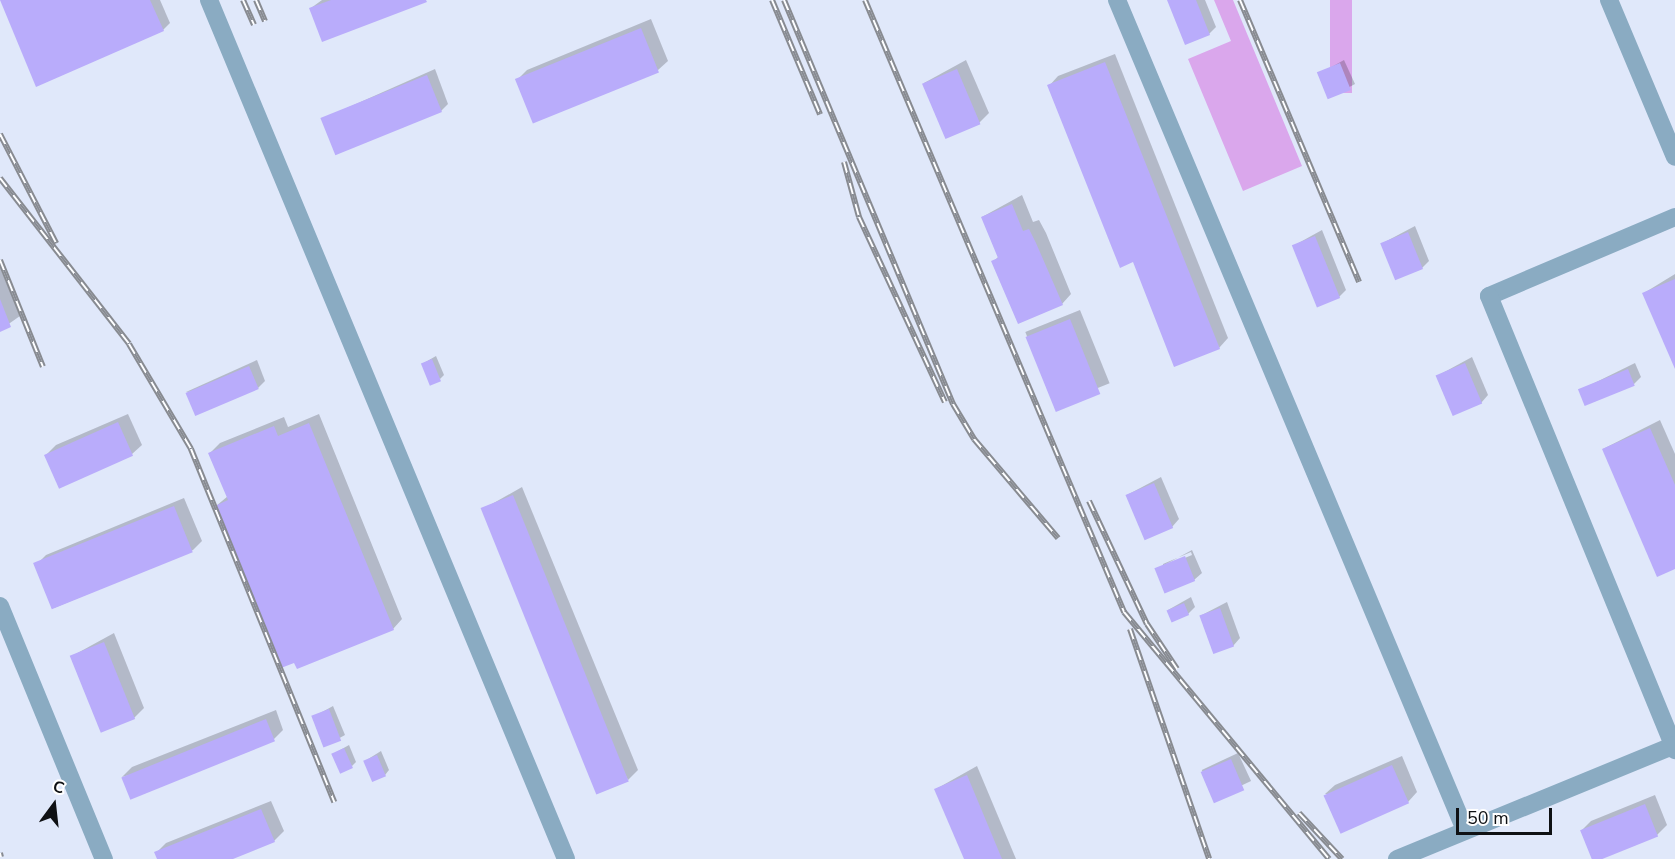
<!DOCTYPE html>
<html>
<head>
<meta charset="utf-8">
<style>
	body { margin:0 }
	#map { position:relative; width:1675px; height:859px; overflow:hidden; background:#f0f4fd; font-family:"Nunito Sans",sans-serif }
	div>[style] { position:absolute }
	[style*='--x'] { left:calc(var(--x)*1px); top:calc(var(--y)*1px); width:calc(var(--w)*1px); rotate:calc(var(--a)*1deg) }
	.built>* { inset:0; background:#e0e8fa; transform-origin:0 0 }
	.forest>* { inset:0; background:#daa7ec; transform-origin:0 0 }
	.shadow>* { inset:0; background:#0003; transform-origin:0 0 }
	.building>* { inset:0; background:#b9acfb; transform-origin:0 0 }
	.minor>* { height:18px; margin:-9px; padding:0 9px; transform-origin:9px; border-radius:9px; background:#8aabc2 }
	.rail>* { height:6px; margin-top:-3px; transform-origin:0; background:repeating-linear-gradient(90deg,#fff 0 11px,#888b91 0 22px); box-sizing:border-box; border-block:2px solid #888b91 }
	span { translate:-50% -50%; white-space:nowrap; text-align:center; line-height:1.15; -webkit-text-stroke:5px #fff; paint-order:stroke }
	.north { position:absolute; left:24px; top:775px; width:60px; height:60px; -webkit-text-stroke:4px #fff; paint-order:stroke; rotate:15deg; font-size:16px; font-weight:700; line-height:24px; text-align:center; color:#0f1114 }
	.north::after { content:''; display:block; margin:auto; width:21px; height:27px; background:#0f1114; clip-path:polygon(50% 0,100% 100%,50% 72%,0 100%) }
	.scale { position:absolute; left:1456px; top:808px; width:96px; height:27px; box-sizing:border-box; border:3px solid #0f1114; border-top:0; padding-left:8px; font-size:18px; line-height:21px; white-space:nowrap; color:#0f1114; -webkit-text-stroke:4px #fff; paint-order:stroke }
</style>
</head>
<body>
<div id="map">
	<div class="built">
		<div style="left:0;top:0;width:1675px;height:859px"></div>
	</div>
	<div class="forest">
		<div style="clip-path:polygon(1214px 0,1233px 0,1302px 166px,1243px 191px,1188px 59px,1231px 41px)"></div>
		<div style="left:1330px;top:0;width:22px;height:93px"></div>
	</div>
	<div class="shadow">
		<div style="clip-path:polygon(0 0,160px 0,170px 23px,163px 30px)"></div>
		<div style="clip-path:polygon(322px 0,426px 0,311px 8px)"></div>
		<div style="clip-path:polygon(1168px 0,1205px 0,1216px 27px,1209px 34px)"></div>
		<div style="clip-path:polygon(651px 19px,668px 61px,658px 70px,517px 80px,527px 70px)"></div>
		<div style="clip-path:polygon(1115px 54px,1228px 338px,1219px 348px,1134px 261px,1049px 86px,1058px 76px)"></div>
		<div style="clip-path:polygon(966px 60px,989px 113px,979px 123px,924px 83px)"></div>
		<div style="clip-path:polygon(1344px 60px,1355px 84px,1329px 98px,1319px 74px)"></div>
		<div style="clip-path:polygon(435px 69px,448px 104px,441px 111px,322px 119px)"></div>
		<div style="clip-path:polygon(1022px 195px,1033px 222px,1039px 220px,1046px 233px,1071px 294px,1062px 304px,993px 262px,999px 256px,982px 217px)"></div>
		<div style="clip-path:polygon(1415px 226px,1429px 261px,1422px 268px,1381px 244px)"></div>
		<div style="clip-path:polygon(1322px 230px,1346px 290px,1339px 297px,1293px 246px)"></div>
		<div style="clip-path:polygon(0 267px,20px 316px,0 330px)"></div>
		<div style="clip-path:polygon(1675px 274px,1675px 365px,1644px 293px)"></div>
		<div style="left:1080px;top:310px;width:79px;height:59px;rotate:68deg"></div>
		<div style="clip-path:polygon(436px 356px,444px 375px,440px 379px,422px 364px)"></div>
		<div style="clip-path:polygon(1472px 357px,1488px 395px,1481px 403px,1437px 376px)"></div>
		<div style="clip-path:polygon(257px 360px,265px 381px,258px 388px,186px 392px)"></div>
		<div style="clip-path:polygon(1635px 363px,1641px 377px,1634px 384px,1580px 390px)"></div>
		<div style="clip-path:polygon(128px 414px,142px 445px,132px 454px,46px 455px,56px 445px)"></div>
		<div style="clip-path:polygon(319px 414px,402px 619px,393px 629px,216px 506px,228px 496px,210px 453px,220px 443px,284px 417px,288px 427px)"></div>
		<div style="clip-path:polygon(1660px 420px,1675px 454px,1675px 568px,1603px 449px)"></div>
		<div style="clip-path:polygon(1161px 477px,1179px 519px,1172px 527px,1127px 495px)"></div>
		<div style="clip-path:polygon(522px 487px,638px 770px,628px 780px,483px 509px)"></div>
		<div style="clip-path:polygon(184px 498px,202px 541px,193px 550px,54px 608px,36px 565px,46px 555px)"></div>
		<div style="clip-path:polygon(evenodd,1192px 550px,1202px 573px,1194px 580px,1157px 569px,1192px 550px,1191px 552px,1192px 555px,1163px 567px,1163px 564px,1191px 552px)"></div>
		<div style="clip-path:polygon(1191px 597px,1195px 607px,1188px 614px,1168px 610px)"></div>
		<div style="clip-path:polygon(1227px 602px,1240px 638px,1233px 646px,1200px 616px)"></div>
		<div style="clip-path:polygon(114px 633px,144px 708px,134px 718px,72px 656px)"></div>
		<div style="clip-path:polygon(333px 706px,345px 735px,325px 746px,313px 717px)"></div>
		<div style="clip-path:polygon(276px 710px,283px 730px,274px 739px,122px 777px,132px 767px)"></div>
		<div style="clip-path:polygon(349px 745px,356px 762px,352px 766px,333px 754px)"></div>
		<div style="clip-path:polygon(381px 751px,389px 770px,385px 775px,365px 761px)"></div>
		<div style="left:1238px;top:753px;width:31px;height:40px;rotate:65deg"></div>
		<div style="clip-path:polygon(1402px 756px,1417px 792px,1408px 802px,1325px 794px,1335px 785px)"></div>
		<div style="clip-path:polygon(977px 766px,1016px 859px,965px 859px,936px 789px)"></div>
		<div style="clip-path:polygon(1655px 795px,1667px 825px,1657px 835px,1593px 859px,1581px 831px,1591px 821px)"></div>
		<div style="clip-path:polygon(271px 801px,284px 831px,274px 841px,229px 859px,159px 859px,156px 853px,166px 843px)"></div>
	</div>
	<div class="building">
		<div style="clip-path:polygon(0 0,150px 0,164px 31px,36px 87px)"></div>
		<div style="clip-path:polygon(331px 0,426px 0,427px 2px,322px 42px,309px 8px)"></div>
		<div style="clip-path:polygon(1167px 0,1196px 0,1210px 35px,1185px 45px)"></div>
		<div style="left:641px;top:28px;width:48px;height:136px;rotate:68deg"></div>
		<div style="clip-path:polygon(1105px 62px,1220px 349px,1174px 367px,1133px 262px,1120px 268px,1047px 85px)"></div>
		<div style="left:1340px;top:63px;width:29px;height:25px;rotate:68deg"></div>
		<div style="left:957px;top:69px;width:60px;height:38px;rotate:67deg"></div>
		<div style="left:427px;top:75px;width:40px;height:115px;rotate:68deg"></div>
		<div style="clip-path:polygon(1012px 204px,1023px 231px,1029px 229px,1036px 243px,1063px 305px,1018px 324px,991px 261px,998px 258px,981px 217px)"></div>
		<div style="left:1408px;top:232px;width:40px;height:30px;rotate:68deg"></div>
		<div style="left:1315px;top:236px;width:67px;height:25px;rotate:68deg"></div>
		<div style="clip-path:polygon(1675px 279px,1675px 369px,1642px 293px)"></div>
		<div style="clip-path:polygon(0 299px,11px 327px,0 332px)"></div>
		<div style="left:1070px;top:319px;width:81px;height:48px;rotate:68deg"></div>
		<div style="left:432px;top:359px;width:24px;height:12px;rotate:68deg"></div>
		<div style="left:1465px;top:363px;width:44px;height:32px;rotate:67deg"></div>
		<div style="left:249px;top:366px;width:25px;height:69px;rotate:67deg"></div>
		<div style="left:1628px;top:369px;width:18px;height:54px;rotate:68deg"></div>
		<div style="left:118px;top:422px;width:37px;height:81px;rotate:66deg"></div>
		<div style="clip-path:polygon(309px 423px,394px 630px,297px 669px,294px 663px,281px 668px,215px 506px,228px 500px,208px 453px,274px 426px,278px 436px)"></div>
		<div style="clip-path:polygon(1650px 428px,1675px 485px,1675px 569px,1657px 577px,1602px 449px)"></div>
		<div style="left:1154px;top:483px;width:49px;height:31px;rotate:67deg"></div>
		<div style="left:513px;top:495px;width:309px;height:35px;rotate:68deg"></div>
		<div style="left:174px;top:506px;width:50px;height:152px;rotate:68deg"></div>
		<div style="left:1185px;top:556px;width:27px;height:33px;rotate:68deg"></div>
		<div style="left:1184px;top:603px;width:13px;height:19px;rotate:67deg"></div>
		<div style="left:1220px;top:608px;width:41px;height:22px;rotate:70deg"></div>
		<div style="left:104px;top:642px;width:83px;height:37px;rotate:68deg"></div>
		<div style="left:329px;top:709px;width:34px;height:19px;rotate:69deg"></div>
		<div style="left:266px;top:719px;width:24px;height:156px;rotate:68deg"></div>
		<div style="left:344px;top:748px;width:22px;height:14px;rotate:66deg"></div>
		<div style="left:377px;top:755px;width:23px;height:15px;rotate:67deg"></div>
		<div style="left:1231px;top:759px;width:34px;height:33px;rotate:67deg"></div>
		<div style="left:1392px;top:765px;width:42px;height:75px;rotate:66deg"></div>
		<div style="clip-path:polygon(967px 775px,1002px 859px,964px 859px,934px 789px)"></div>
		<div style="left:1645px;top:804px;width:35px;height:70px;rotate:68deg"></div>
		<div style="clip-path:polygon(261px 809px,275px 842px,233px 859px,157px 859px,154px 852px)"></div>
	</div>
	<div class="minor">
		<div style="--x:209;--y:0;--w:930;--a:67.43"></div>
		<div style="--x:1117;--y:0;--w:900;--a:67.25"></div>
		<div style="--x:1609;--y:0;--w:170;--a:67.2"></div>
		<div style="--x:1675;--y:217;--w:202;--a:157"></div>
		<div style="--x:1489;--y:296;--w:491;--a:67.7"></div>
		<div style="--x:0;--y:606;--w:274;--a:67.7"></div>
		<div style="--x:1397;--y:859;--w:300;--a:-22.3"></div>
	</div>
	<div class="rail">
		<div style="--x:243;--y:0;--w:27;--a:66"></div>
		<div style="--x:256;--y:0;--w:23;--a:67"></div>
		<div style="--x:772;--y:0;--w:124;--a:67.2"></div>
		<div style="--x:784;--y:0;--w:438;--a:67.3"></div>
		<div style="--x:953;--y:404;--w:41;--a:59"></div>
		<div style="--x:974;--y:439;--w:130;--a:49.7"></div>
		<div style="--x:865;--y:0;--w:665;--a:67.06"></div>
		<div style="--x:1124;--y:612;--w:321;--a:50.3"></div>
		<div style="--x:1240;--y:0;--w:306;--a:67.1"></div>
		<div style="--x:0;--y:134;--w:123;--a:62.8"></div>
		<div style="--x:844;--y:162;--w:57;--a:74.7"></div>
		<div style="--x:859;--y:217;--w:204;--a:65.1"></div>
		<div style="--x:0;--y:178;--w:210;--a:52.1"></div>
		<div style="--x:129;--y:344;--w:122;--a:59.4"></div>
		<div style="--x:191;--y:449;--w:381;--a:67.9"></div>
		<div style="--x:0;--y:260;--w:115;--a:68.1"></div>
		<div style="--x:1089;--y:501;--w:136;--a:64.8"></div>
		<div style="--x:1147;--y:624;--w:54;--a:56.3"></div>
		<div style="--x:1130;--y:629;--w:243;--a:71"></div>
		<div style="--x:1299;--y:813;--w:63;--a:46.9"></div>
		<div style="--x:0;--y:853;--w:4;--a:76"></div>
	</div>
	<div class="north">С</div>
	<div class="scale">50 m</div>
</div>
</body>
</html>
